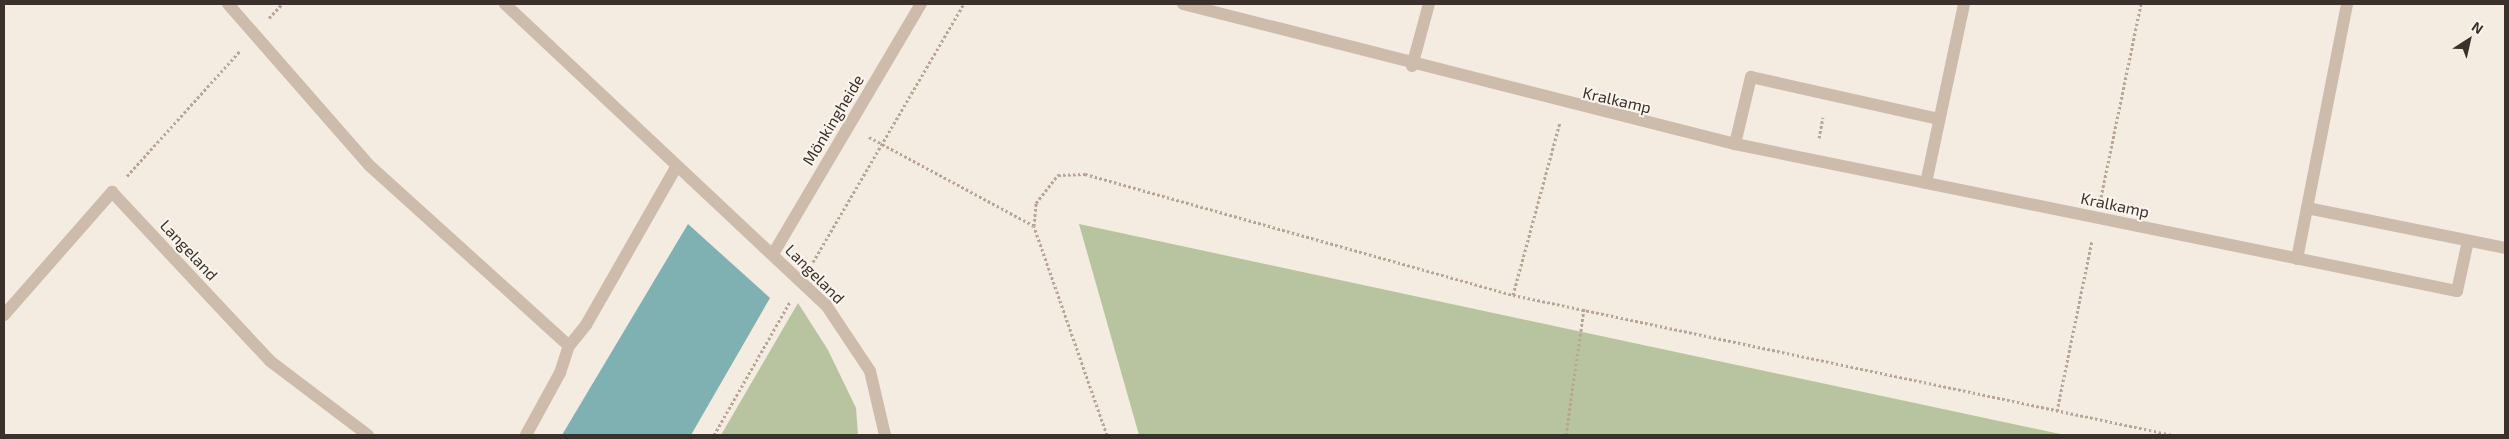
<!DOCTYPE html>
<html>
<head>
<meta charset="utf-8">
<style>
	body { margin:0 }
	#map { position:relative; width:2509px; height:439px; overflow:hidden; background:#f4ebe1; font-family:"Exo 2",sans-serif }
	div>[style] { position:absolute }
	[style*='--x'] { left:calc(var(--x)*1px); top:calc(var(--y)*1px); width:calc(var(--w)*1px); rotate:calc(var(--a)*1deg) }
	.green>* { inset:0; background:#b8c4a0 }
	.water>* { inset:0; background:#7fb0b2 }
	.path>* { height:3px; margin-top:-1.5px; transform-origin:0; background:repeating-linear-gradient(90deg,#b9a596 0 2.5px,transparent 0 5px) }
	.minor>* { height:12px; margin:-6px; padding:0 6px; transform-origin:6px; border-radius:6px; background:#cdbbac }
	span { translate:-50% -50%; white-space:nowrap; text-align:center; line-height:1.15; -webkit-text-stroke:4px #fbf5ee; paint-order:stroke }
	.street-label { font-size:16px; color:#3b302b }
	.frame { position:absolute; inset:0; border:5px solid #3b302b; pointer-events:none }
	.north { position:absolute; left:2444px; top:15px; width:50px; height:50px; -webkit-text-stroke:4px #fbf5ee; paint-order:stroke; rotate:35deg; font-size:14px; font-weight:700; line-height:20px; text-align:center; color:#3b302b }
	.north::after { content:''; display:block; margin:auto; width:18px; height:22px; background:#3b302b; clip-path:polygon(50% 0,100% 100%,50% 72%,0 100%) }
</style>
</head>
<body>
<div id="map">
	<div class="green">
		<div style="clip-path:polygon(1079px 224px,1573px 330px,2065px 435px,1139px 435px)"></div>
		<div style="clip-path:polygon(798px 303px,828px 350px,856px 408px,858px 435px,721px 435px)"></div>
	</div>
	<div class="water">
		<div style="clip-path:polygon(688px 224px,770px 298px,691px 435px,562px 435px)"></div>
	</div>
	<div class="path">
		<div style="--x:269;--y:18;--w:19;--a:-47"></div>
		<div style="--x:869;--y:137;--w:187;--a:28.3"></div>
		<div style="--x:1819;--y:138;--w:21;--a:-79"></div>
		<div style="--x:127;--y:176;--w:169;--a:-47.9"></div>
		<div style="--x:2101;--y:197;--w:197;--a:-78.3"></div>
		<div style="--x:813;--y:262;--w:299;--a:-59.7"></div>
		<div style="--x:1513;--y:295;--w:179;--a:-74.8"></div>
		<div style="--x:2057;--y:411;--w:175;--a:-78.4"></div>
		<div style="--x:714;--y:435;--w:153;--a:-60.3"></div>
		<div style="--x:1107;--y:435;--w:221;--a:-109.3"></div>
		<div style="--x:1034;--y:226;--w:23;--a:-85"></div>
		<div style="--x:1036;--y:203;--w:36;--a:-52"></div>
		<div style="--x:1058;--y:175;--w:27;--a:-2"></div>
		<div style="--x:1085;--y:174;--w:445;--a:15.8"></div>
		<div style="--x:1513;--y:295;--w:675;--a:11.98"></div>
		<div style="--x:1566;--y:435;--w:128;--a:-81.9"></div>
	</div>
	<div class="minor">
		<div style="--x:228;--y:4;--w:215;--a:48.8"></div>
		<div style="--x:370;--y:166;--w:268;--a:42.1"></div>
		<div style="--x:505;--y:4;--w:440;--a:43.2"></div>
		<div style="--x:826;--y:305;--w:79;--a:56.3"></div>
		<div style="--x:870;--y:371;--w:66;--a:76.8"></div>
		<div style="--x:1183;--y:4;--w:569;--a:14.23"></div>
		<div style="--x:1735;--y:144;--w:737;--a:11.51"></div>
		<div style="--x:2457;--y:291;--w:51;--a:-77.6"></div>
		<div style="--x:1412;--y:66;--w:64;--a:-74.7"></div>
		<div style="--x:1735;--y:144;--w:69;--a:-76.6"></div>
		<div style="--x:1751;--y:77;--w:193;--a:12.6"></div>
		<div style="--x:1926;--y:183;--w:183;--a:-78"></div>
		<div style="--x:2307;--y:208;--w:202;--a:11.4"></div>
		<div style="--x:773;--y:254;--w:291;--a:-59.4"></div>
		<div style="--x:2297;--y:259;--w:260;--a:-78.9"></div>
		<div style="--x:4;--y:315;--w:164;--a:-48.7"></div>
		<div style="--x:112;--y:192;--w:231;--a:46.9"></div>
		<div style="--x:270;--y:361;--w:123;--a:37.1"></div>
		<div style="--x:526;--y:435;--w:71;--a:-61.3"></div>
		<div style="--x:560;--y:373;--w:28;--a:-72"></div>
		<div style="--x:569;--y:346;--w:27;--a:-51"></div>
		<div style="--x:586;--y:325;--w:182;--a:-60.3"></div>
	</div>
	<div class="street-label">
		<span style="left:1617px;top:100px;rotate:13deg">Kralkamp</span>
		<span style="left:833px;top:120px;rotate:-59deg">Mönkingheide</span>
		<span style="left:2115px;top:205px;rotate:12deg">Kralkamp</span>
		<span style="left:189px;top:250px;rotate:47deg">Langeland</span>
		<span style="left:815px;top:274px;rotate:45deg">Langeland</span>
	</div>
	<div class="frame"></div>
	<div class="north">N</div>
</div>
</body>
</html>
